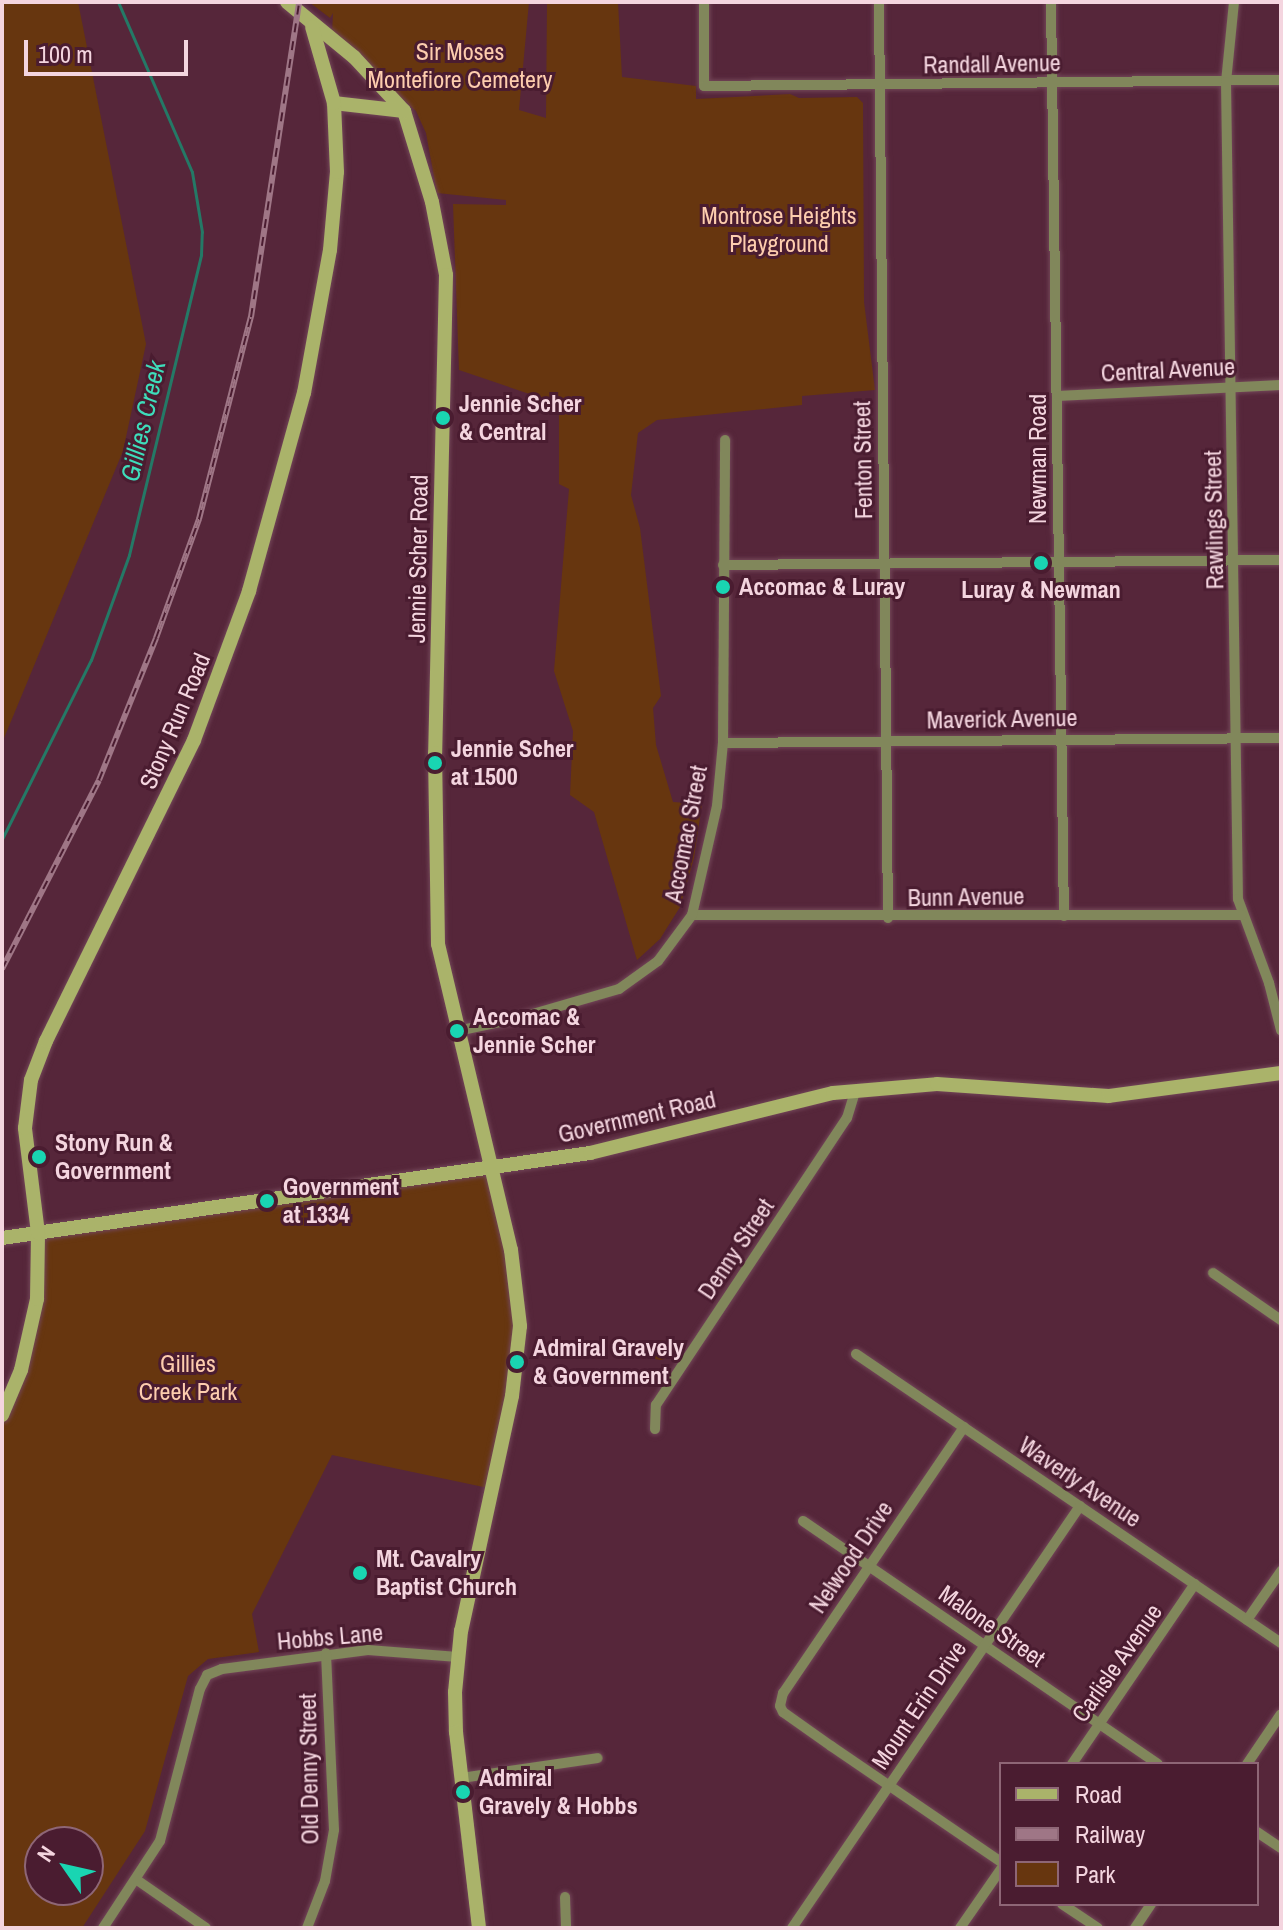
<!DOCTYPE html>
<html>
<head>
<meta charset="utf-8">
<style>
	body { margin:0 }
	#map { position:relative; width:1283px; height:1930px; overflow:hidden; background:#56263a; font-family:"Archivo Narrow",sans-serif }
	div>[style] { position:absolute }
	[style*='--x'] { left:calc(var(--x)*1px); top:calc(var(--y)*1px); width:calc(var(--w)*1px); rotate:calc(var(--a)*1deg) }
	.green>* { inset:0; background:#67360f }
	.round { border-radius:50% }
	.stream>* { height:3px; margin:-1.5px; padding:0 1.5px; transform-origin:1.5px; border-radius:1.5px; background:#247966 }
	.roads { filter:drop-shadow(0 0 2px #724658) drop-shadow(0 0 2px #724658) }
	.street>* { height:10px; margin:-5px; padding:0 5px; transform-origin:5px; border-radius:5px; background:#81875b }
	.secondary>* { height:14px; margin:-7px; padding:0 7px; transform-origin:7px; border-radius:7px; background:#aab36a }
	.rail>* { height:6px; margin-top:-3px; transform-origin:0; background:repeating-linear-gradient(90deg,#4a1c30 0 9px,#9f7686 0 18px); box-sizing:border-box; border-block:2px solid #9f7686 }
	.dots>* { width:22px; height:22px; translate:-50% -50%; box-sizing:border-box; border:4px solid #4a1c30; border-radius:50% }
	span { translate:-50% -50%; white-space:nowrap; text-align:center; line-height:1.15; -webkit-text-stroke:6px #4a1c30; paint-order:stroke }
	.park-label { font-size:24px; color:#fdcdae }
	.street-label { font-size:24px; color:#f4d5df }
	.poi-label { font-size:24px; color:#f4d5df; font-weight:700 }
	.left { translate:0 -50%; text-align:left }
	.water-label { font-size:26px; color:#3eddbb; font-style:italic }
	.frame { position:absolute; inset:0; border:4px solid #f4d5df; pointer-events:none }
	.legend { position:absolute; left:999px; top:1762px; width:260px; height:144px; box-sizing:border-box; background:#4a1c30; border:2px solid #8e6676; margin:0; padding:10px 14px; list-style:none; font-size:24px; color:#f4d5df }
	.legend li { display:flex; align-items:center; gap:16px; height:40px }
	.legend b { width:40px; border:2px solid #8e6676 }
	.north { position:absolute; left:24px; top:1826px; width:80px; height:80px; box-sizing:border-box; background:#4a1c30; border:2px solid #8e6676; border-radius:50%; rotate:304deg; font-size:22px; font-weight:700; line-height:32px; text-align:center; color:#f4d5df }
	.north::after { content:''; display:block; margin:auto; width:28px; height:36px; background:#19d5b2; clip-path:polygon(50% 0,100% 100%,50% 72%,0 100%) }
	.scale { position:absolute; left:24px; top:40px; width:164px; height:36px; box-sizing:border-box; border:4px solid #f4d5df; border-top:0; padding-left:10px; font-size:24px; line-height:28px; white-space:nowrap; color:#f4d5df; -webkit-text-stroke:6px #4a1c30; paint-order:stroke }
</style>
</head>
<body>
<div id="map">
	<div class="green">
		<div style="clip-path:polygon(2px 2px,78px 2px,146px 344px,123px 451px,2px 743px)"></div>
		<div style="clip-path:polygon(309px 2px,529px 2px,519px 110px,546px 118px,547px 2px,618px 2px,622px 77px,696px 86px,696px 99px,790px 94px,799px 98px,857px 97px,863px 103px,864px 302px,875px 390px,802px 396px,802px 405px,657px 420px,638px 433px,631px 495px,640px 528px,661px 696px,653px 708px,656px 745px,673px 802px,702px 804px,694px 858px,680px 907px,660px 939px,637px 960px,594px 812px,570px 795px,573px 731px,554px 671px,569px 489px,559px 484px,559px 404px,459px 370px,453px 204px,506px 205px,506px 200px,437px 193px,426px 133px,416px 111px,332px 35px,333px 13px,330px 18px)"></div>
		<div style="clip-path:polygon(evenodd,489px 1169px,519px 1300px,493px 1489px,332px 1455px,252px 1614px,259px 1652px,208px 1659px,188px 1676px,145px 1831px,82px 1928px,2px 1928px,2px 1415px,21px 1370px,38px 1233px,489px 1169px,40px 1842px,88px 1842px,88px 1890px,40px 1890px,40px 1842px)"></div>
		<div class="round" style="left:650px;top:1340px;width:20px;height:20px"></div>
	</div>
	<div class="stream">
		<div style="--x:2;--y:839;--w:200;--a:-63.6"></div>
		<div style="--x:91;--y:660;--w:112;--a:-70.1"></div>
		<div style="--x:129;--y:555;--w:309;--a:-76.5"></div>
		<div style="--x:201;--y:255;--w:23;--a:-88"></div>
		<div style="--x:202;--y:232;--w:61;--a:-99.5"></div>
		<div style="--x:192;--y:172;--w:185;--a:-113.5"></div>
	</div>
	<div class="roads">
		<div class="street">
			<div style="--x:704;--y:2;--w:84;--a:90"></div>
			<div style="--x:704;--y:86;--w:577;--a:-0.6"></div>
			<div style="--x:879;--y:2;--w:916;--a:89.44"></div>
			<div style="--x:1051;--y:2;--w:914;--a:89.19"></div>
			<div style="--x:1234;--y:2;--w:80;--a:95.7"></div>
			<div style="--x:1226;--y:82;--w:817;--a:89.16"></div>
			<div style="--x:1238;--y:899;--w:90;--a:69.7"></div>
			<div style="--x:1269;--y:983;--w:49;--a:75.7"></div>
			<div style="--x:1057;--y:396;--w:224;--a:-2.8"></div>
			<div style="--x:723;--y:565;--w:558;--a:-0.51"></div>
			<div style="--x:723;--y:743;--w:558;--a:-0.51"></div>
			<div style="--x:692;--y:915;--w:550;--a:0"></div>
			<div style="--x:457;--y:1031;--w:63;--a:-11.8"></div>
			<div style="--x:519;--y:1018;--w:104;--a:-16.2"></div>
			<div style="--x:619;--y:989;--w:48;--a:-35.7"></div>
			<div style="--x:658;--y:961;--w:57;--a:-53.5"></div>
			<div style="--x:692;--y:915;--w:112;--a:-77.1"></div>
			<div style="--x:717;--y:806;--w:63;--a:-84.6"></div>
			<div style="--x:723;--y:743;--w:303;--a:-89.6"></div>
			<div style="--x:1213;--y:1273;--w:83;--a:34.7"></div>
			<div style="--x:856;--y:1354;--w:514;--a:34.22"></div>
			<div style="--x:964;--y:1427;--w:322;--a:124.2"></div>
			<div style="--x:783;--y:1693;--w:13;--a:103"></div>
			<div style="--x:780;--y:1706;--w:7;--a:63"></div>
			<div style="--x:783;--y:1712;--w:59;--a:35.3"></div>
			<div style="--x:831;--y:1746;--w:206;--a:34.3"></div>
			<div style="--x:655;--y:1429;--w:24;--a:-88"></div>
			<div style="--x:656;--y:1405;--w:345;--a:-56.4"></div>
			<div style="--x:847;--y:1118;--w:28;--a:-73"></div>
			<div style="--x:803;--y:1521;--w:430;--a:34.4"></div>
			<div style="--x:1247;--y:1620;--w:60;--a:-55.2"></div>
			<div style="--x:1072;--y:1764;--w:218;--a:-55.7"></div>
			<div style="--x:1247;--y:1764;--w:60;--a:-55.8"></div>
			<div style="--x:461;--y:1778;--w:138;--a:-8.3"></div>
			<div style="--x:1257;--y:1832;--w:29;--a:34"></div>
			<div style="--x:137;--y:1880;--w:84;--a:34.8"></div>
			<div style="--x:565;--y:1897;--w:31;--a:88"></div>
			<div style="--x:1062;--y:1904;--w:43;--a:33.7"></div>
			<div style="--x:103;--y:1928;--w:104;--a:-56.8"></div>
			<div style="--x:160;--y:1841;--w:157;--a:-75.3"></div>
			<div style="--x:200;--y:1689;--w:16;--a:-63"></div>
			<div style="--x:207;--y:1675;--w:16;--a:-22"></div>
			<div style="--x:222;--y:1669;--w:147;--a:-7.4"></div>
			<div style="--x:368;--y:1650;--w:90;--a:4.4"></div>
			<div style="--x:307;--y:1928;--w:50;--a:-69"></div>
			<div style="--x:325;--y:1881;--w:52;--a:-80"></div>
			<div style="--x:334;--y:1830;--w:177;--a:-92.6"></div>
			<div style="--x:792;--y:1928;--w:511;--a:-55.69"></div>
			<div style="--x:960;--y:1928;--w:72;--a:-55.2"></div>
			<div style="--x:1135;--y:1928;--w:29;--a:-56"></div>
		</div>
		<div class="secondary">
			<div style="--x:287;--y:2;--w:87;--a:39.4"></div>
			<div style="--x:354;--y:57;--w:74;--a:47.2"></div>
			<div style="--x:404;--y:111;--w:95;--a:72.9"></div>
			<div style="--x:432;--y:202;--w:74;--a:79.1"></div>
			<div style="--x:446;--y:275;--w:478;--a:91.3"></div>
			<div style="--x:435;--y:753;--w:191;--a:89.1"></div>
			<div style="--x:438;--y:944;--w:315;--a:76.6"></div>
			<div style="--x:511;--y:1250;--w:77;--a:83.2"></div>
			<div style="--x:520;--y:1326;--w:70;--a:96.5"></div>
			<div style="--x:512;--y:1396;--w:240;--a:102.2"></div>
			<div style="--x:461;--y:1631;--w:61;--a:95.6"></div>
			<div style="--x:455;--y:1692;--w:40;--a:88.6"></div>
			<div style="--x:456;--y:1732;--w:197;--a:83.3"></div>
			<div style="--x:334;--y:103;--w:70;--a:6.5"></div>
			<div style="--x:2;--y:1238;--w:594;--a:-8.23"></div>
			<div style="--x:590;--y:1153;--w:250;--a:-13.9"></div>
			<div style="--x:833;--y:1093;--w:104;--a:-4.9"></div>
			<div style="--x:937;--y:1084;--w:172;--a:4"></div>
			<div style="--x:1109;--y:1096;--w:174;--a:-7.6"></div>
			<div style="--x:2;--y:1415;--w:49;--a:-67.1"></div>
			<div style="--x:21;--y:1370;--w:73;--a:-77.3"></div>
			<div style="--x:37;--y:1299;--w:66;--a:-89.1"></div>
			<div style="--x:38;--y:1233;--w:106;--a:-97.1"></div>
			<div style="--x:25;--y:1128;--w:48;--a:-82.9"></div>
			<div style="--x:31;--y:1080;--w:42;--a:-69"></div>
			<div style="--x:46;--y:1041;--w:335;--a:-63.8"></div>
			<div style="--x:194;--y:740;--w:159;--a:-69.7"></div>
			<div style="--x:249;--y:591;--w:205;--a:-74.5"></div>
			<div style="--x:304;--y:393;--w:145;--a:-79.7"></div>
			<div style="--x:330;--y:250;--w:78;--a:-84.9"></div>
			<div style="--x:337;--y:172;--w:69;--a:-92.5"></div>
			<div style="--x:334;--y:103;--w:79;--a:-106.1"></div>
		</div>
	</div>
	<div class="rail">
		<div style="--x:2;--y:969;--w:212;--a:-62.8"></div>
		<div style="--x:99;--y:780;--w:153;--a:-68.1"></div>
		<div style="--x:156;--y:638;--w:127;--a:-70.1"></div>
		<div style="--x:199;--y:519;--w:209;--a:-75.6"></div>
		<div style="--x:251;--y:317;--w:319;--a:-81.3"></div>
	</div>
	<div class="dots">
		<div style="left:443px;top:418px;background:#19d5b2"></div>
		<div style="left:1041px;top:563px;background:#19d5b2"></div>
		<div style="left:723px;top:587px;background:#19d5b2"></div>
		<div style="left:435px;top:763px;background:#19d5b2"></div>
		<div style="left:457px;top:1031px;background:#19d5b2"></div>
		<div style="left:39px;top:1157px;background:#19d5b2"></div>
		<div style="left:267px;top:1201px;background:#19d5b2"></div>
		<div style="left:517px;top:1362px;background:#19d5b2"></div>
		<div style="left:360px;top:1573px;background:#19d5b2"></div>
		<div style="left:463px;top:1792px;background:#19d5b2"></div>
	</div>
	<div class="park-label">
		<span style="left:460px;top:66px">Sir Moses<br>Montefiore Cemetery</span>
		<span style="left:779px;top:230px">Montrose Heights<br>Playground</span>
		<span style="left:188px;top:1378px">Gillies<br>Creek Park</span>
	</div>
	<div class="street-label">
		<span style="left:992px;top:64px;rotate:-1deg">Randall Avenue</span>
		<span style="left:1168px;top:370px;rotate:-3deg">Central Avenue</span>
		<span style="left:1038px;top:459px;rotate:-90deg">Newman Road</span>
		<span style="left:863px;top:460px;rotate:-91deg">Fenton Street</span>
		<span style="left:1214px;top:520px;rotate:-91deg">Rawlings Street</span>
		<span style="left:418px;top:559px;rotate:-89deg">Jennie Scher Road</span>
		<span style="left:1002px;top:719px;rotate:-1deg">Maverick Avenue</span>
		<span style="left:175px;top:721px;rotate:-67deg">Stony Run Road</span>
		<span style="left:686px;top:834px;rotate:-79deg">Accomac Street</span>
		<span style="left:966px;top:897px;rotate:-1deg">Bunn Avenue</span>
		<span style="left:637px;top:1117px;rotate:-13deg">Government Road</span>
		<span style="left:736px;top:1249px;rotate:-56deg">Denny Street</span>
		<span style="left:1080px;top:1482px;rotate:34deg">Waverly Avenue</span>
		<span style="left:851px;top:1557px;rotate:-56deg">Nelwood Drive</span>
		<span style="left:992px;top:1626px;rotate:35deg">Malone Street</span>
		<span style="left:330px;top:1637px;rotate:-5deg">Hobbs Lane</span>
		<span style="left:1117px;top:1663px;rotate:-55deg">Carlisle Avenue</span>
		<span style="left:919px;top:1705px;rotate:-56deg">Mount Erin Drive</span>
		<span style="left:309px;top:1769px;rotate:-91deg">Old Denny Street</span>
	</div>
	<div class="poi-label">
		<span class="left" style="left:459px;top:418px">Jennie Scher<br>&amp; Central</span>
		<span class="left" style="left:739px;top:587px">Accomac &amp; Luray</span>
		<span style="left:1041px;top:590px">Luray &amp; Newman</span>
		<span class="left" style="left:451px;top:763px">Jennie Scher<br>at 1500</span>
		<span class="left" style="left:473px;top:1031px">Accomac &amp;<br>Jennie Scher</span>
		<span class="left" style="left:55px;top:1157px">Stony Run &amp;<br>Government</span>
		<span class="left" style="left:283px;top:1201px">Government<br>at 1334</span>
		<span class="left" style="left:533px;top:1362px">Admiral Gravely<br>&amp; Government</span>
		<span class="left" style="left:376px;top:1573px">Mt. Cavalry<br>Baptist Church</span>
		<span class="left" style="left:479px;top:1792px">Admiral<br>Gravely &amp; Hobbs</span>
	</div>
	<div class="water-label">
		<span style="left:143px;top:421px;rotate:-77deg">Gillies Creek</span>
	</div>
	<div class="frame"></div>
	<ul class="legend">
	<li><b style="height:10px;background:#aab36a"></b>Road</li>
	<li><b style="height:10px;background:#9f7686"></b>Railway</li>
	<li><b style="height:22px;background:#67360f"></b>Park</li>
	</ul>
	<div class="north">N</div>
	<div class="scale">100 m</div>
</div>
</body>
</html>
